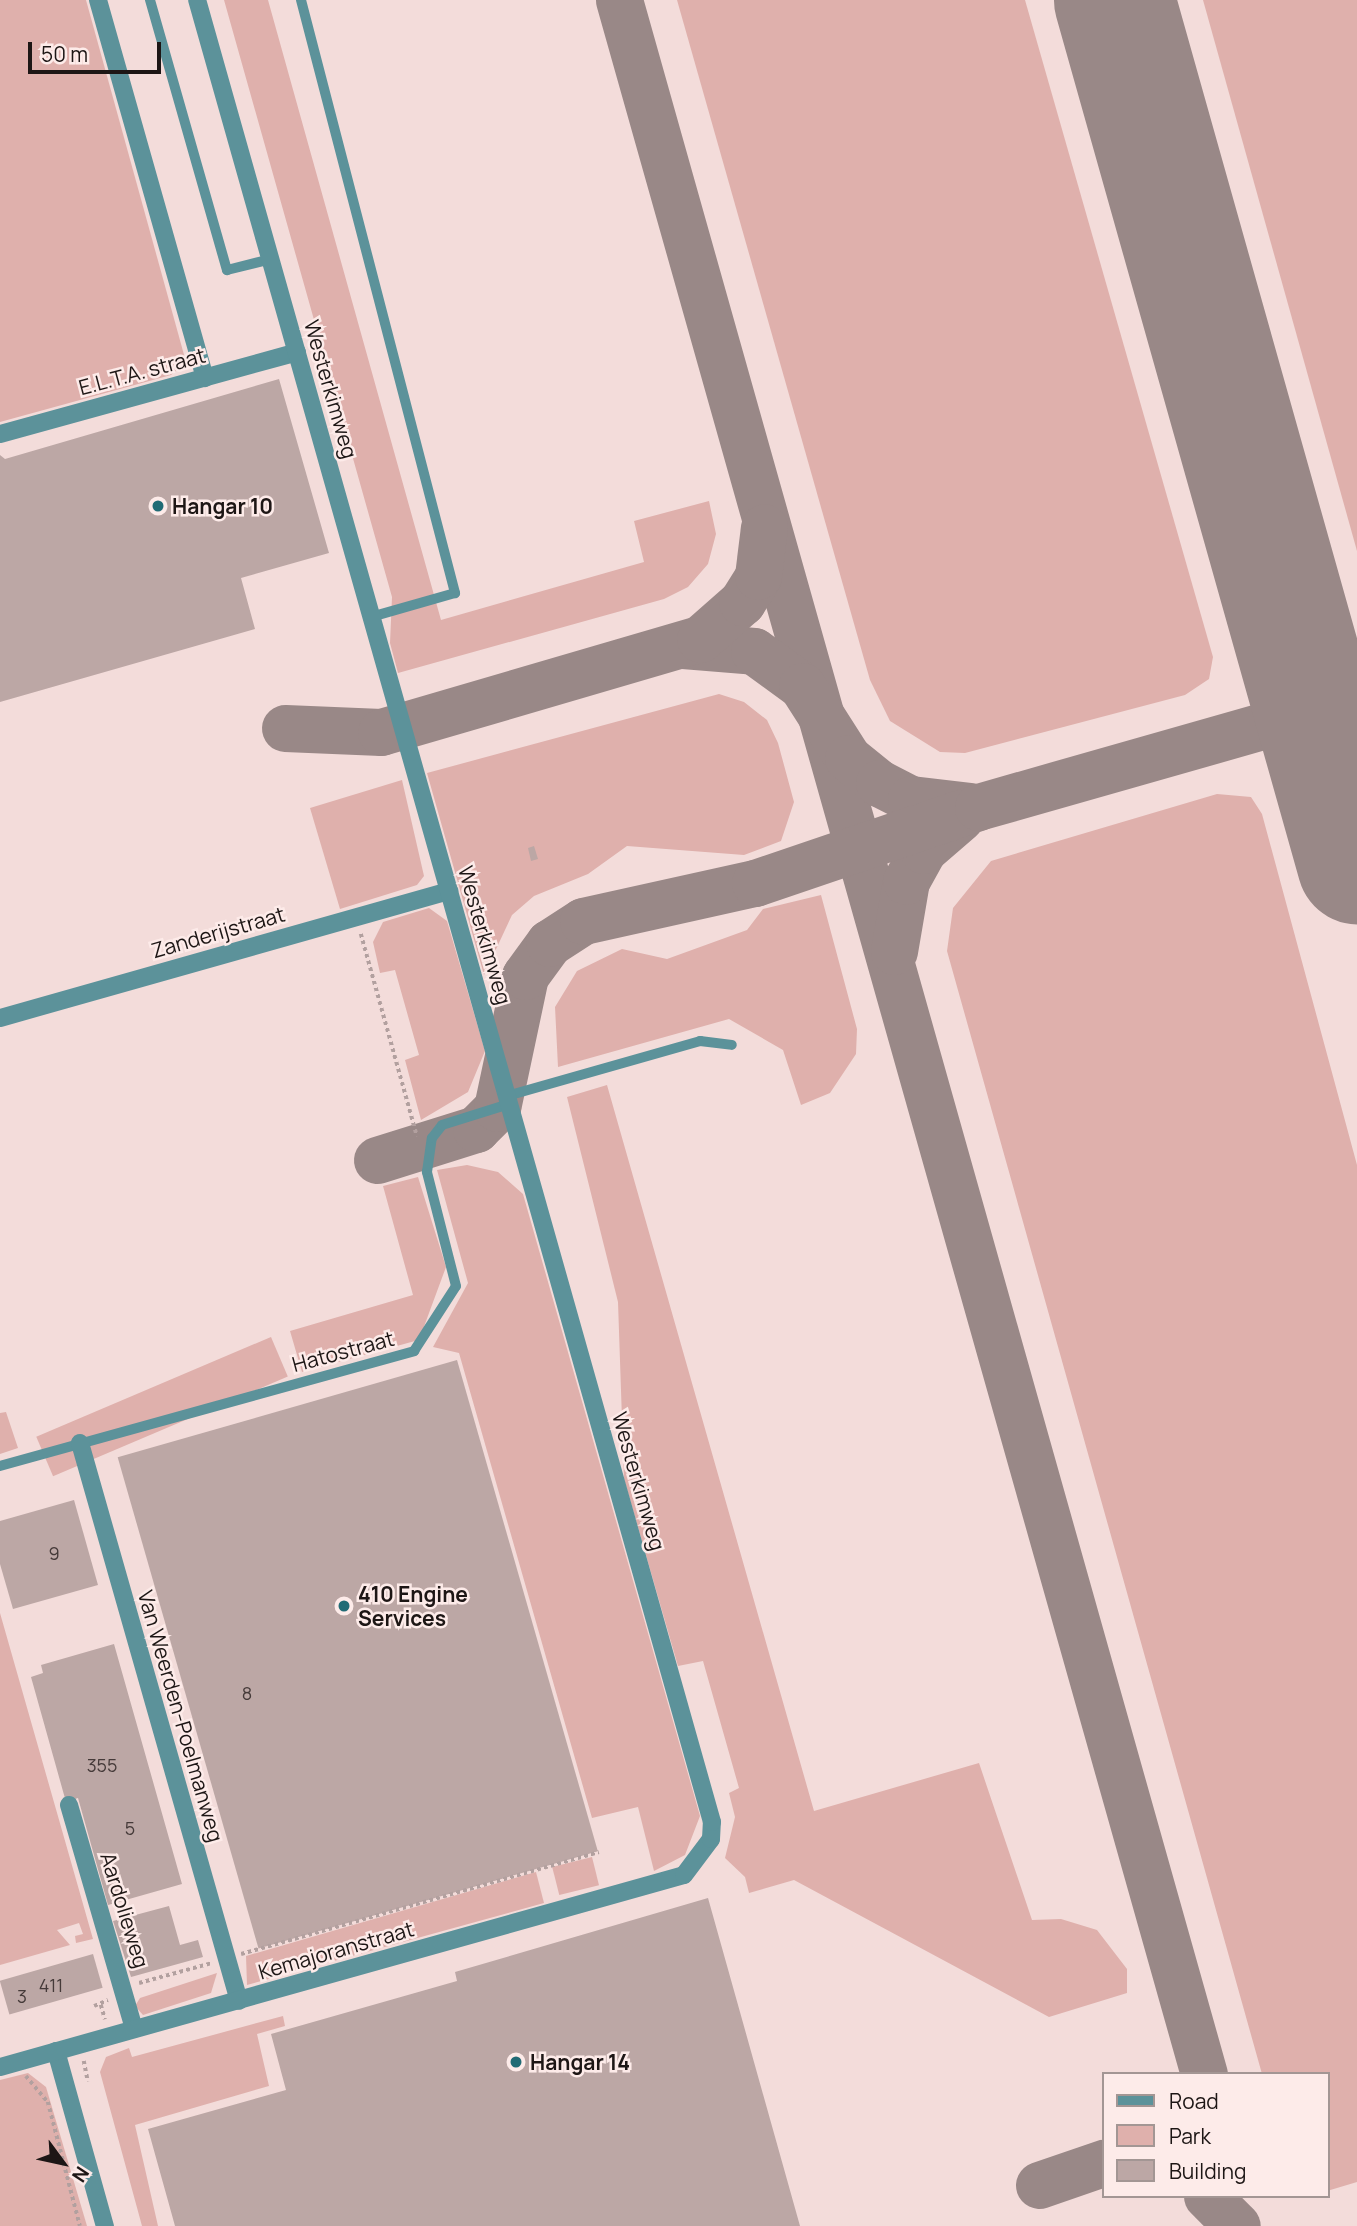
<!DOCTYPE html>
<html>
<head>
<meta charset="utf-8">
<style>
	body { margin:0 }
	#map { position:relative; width:1357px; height:2226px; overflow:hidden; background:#f3dcda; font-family:Manrope,sans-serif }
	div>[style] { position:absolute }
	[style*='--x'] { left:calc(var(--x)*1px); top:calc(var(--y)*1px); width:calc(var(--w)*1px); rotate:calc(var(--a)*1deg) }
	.green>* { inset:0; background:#dfb0ac; transform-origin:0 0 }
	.taxiway>* { height:47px; margin:-23.5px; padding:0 23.5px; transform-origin:23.5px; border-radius:23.5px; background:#998887 }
	.runway>* { height:121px; margin:-60.5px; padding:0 60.5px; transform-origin:60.5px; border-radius:60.5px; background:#998887 }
	.building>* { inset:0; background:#bca7a5; transform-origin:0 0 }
	.path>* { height:3.5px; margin-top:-1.75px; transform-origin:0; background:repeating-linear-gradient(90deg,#b2a09f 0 3.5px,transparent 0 7px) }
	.service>* { height:10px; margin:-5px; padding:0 5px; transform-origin:5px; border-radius:5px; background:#5c929a }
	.minor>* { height:18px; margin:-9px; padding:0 9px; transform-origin:9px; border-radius:9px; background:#5c929a }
	.dots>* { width:19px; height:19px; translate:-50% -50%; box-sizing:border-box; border:4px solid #fdebe9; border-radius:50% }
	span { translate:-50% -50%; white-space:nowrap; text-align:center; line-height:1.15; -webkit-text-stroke:5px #fdebe9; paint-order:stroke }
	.number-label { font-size:18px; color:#453a39 }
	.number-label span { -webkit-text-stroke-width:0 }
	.street-label { font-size:21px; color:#1d1615 }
	.poi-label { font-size:21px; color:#1d1615; font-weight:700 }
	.left { translate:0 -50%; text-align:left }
	.legend { position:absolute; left:1102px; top:2072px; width:228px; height:126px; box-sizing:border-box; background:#fdebe9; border:2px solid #a39694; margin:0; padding:9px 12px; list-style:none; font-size:21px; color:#1d1615 }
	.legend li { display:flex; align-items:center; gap:14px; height:35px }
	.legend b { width:35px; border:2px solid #a39694 }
	.north { position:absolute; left:28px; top:2128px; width:70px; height:70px; -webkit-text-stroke:5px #fdebe9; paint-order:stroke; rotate:123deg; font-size:19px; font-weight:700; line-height:28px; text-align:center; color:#1d1615 }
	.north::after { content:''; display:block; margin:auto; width:24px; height:32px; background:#1d1615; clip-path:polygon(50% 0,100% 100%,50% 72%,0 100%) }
	.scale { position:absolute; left:28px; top:42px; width:133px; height:32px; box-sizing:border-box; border:4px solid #1d1615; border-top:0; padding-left:9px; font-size:21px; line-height:24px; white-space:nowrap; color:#1d1615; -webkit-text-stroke:5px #fdebe9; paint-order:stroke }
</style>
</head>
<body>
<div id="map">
	<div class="green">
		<div style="clip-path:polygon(0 0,86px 0,186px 362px,171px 375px,0 422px)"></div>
		<div style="clip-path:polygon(224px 0,268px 0,441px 620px,644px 562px,634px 521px,709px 501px,716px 534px,708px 564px,688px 587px,664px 599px,398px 673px,390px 643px,392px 597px)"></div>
		<div style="clip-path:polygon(677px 0,1025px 0,1213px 657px,1209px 679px,1185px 695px,965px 753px,940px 752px,890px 721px,870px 680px)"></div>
		<div style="clip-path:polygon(1203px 0,1357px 0,1357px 551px)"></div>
		<div style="clip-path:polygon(719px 694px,744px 702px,767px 720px,778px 743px,794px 802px,781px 841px,744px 855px,627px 846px,588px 874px,534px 896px,512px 915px,484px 975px,427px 773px)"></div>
		<div style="clip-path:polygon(402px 780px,424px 876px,417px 885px,340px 909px,310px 808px)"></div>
		<div style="clip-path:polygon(1217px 794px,1251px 797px,1262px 814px,1357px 1165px,1357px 2182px,1327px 2191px,1327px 2074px,1262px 2074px,947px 951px,953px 908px,991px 861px)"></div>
		<div style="clip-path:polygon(821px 895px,857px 1029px,856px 1054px,830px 1093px,801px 1105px,783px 1050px,729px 1019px,558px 1067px,555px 1007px,577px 971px,622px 949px,667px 959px,747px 930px,763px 909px)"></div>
		<div style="clip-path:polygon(429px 908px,447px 921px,485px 1051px,468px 1092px,421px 1120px,405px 1060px,419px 1055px,395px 970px,380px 973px,373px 942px,383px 922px)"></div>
		<div style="clip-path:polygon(607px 1085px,814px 1811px,979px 1763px,1032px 1920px,1061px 1919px,1097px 1930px,1127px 1969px,1127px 1993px,1049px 2017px,794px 1880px,749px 1893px,745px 1877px,725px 1858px,735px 1817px,729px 1793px,739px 1788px,703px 1661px,678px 1666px,624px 1479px,618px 1302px,567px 1097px)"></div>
		<div style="clip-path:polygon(467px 1165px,498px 1172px,523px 1194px,700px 1816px,685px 1855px,654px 1871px,638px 1807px,592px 1818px,459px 1353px,433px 1347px,468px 1283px,437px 1170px)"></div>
		<div style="clip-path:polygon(418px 1177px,446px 1267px,422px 1332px,415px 1341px,302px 1372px,290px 1331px,413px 1295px,383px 1186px)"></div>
		<div style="left:271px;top:1337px;width:43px;height:255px;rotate:67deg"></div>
		<div style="clip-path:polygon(6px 1412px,18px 1448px,0 1454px,0 1413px)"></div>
		<div style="clip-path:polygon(0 1613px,93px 1939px,76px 1943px,75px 1936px,83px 1934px,79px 1923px,57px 1930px,70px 1945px,0 1965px)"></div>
		<div style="left:592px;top:1857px;width:29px;height:41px;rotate:76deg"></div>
		<div style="clip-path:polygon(536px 1872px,544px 1903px,247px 1985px,246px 1956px)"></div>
		<div style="clip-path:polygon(217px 1973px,211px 1993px,143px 2015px,135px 2006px,140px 1998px)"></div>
		<div style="clip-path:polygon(283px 2016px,285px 2026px,257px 2034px,269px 2086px,135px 2125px,158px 2226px,142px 2226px,100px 2072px,106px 2057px,129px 2048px,132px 2057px)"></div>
		<div style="clip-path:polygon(28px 2073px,46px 2087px,87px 2226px,0 2226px,0 2080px)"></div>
	</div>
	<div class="taxiway">
		<div style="--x:619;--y:0;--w:2155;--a:74.25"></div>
		<div style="--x:683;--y:645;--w:71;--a:4.8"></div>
		<div style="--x:754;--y:651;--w:59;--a:36.1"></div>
		<div style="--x:802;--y:686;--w:85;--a:57.4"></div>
		<div style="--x:848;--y:758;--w:40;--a:39"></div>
		<div style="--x:879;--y:783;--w:36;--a:27"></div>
		<div style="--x:911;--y:799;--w:60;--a:6.7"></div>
		<div style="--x:1265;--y:725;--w:31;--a:4"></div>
		<div style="--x:1296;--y:727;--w:31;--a:38"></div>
		<div style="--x:1320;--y:746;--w:60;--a:70.7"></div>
		<div style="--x:1265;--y:725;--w:21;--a:-29"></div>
		<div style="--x:1283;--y:715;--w:24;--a:-55"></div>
		<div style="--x:1297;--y:695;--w:42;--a:-88.6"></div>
		<div style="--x:285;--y:728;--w:96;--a:2.4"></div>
		<div style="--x:381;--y:732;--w:332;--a:-16.3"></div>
		<div style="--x:700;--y:639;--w:56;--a:-41.4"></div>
		<div style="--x:742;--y:602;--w:31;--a:-58"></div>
		<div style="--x:758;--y:576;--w:49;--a:-83"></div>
		<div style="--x:894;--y:951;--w:71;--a:-80.3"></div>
		<div style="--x:906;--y:881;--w:35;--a:-61"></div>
		<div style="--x:923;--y:850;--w:49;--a:-40.9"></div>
		<div style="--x:377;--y:1160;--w:104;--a:-17.4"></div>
		<div style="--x:476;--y:1129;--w:30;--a:-45"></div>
		<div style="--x:497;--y:1108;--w:135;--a:-78"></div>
		<div style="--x:525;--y:976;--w:41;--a:-54"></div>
		<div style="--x:549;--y:943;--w:40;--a:-32.9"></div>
		<div style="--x:583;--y:921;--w:176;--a:-12.5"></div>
		<div style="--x:755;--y:883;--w:236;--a:-18.8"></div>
		<div style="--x:978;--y:807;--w:394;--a:-15.9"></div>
		<div style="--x:1039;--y:2185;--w:68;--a:-19"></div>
		<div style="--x:1207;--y:2196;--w:42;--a:45"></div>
	</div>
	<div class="runway">
		<div style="--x:1114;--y:0;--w:897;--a:74.27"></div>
	</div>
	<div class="building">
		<div style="clip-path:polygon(279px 379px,329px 553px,241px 578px,255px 629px,0 702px,0 455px,5px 459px)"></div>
		<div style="clip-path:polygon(534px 846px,538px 859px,531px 861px,528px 848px)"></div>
		<div style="left:457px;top:1360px;width:511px;height:353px;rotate:74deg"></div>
		<div style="clip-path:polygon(74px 1500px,98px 1585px,13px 1609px,0 1564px,0 1521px)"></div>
		<div style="clip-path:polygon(114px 1644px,182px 1884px,108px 1905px,78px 1798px,66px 1802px,31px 1677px,43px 1673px,41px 1665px)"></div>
		<div style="clip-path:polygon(708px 1898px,800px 2226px,175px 2226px,148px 2129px,286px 2090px,271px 2034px,457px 1981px,455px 1972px)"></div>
		<div style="clip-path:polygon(169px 1906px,180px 1945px,198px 1940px,203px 1957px,131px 1977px,113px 1921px)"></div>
		<div style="left:93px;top:1954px;width:35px;height:97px;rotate:74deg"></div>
	</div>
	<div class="path">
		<div style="--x:361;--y:934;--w:210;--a:74.5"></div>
		<div style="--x:241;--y:1954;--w:372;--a:-15.9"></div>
		<div style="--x:139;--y:1983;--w:76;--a:-15.3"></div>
		<div style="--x:101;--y:2005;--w:15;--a:74"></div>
		<div style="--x:94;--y:2006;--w:15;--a:-23"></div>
		<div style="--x:84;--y:2061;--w:21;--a:79"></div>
		<div style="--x:26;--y:2076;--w:34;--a:50"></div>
		<div style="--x:48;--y:2102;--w:128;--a:75.5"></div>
	</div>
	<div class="service">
		<div style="--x:150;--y:0;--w:281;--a:74.1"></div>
		<div style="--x:227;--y:270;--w:45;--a:-14"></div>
		<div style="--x:301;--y:0;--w:613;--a:75.44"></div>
		<div style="--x:455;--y:593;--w:87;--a:164.1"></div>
		<div style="--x:507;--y:1096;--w:201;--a:-15.9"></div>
		<div style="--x:700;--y:1041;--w:32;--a:7"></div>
		<div style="--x:0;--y:1466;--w:430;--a:-15.5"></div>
		<div style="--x:414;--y:1351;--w:77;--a:-57.1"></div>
		<div style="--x:456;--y:1286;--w:118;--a:-104.3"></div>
		<div style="--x:427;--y:1172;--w:34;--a:-82"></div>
		<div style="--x:432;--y:1138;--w:16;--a:-52"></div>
		<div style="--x:442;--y:1125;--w:70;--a:-17.4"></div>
	</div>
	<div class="minor">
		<div style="--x:98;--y:0;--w:393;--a:74.2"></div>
		<div style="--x:0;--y:434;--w:308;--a:-15.4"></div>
		<div style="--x:0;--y:1018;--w:467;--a:-15.8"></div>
		<div style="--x:80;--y:1443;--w:580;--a:74.1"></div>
		<div style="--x:69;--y:1805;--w:233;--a:73.8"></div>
		<div style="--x:56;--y:2051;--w:182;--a:74.4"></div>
		<div style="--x:0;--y:2067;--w:710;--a:-15.68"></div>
		<div style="--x:684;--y:1875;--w:45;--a:-53.1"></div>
		<div style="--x:711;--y:1839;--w:17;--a:-87"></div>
		<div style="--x:712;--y:1822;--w:1893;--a:-105.78"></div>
	</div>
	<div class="dots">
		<div style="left:158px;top:506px;background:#216b75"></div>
		<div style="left:344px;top:1606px;background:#216b75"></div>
		<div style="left:516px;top:2062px;background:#216b75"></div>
	</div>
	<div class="number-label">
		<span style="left:54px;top:1553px">9</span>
		<span style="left:247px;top:1693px">8</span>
		<span style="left:102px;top:1765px">355</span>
		<span style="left:130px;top:1828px">5</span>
		<span style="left:51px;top:1985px">411</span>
		<span style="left:22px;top:1996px">3</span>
	</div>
	<div class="street-label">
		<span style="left:142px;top:371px;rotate:-15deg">E.L.T.A. straat</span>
		<span style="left:331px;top:389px;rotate:74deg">Westerkimweg</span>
		<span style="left:218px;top:932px;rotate:-16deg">Zanderijstraat</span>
		<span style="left:485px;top:935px;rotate:74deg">Westerkimweg</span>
		<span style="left:343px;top:1351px;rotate:-15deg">Hatostraat</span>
		<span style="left:639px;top:1481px;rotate:74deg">Westerkimweg</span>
		<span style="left:181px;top:1716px;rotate:74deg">Van Weerden-Poelmanweg</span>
		<span style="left:125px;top:1910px;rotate:73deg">Aardolieweg</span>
		<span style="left:336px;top:1950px;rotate:-16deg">Kemajoranstraat</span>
	</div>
	<div class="poi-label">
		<span class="left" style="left:172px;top:506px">Hangar 10</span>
		<span class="left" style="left:358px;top:1606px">410 Engine<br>Services</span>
		<span class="left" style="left:530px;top:2062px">Hangar 14</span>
	</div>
	<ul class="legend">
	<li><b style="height:9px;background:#5c929a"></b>Road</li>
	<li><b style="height:19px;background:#dfb0ac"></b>Park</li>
	<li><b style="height:19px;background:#bca7a5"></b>Building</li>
	</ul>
	<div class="north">N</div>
	<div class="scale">50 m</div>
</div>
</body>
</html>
